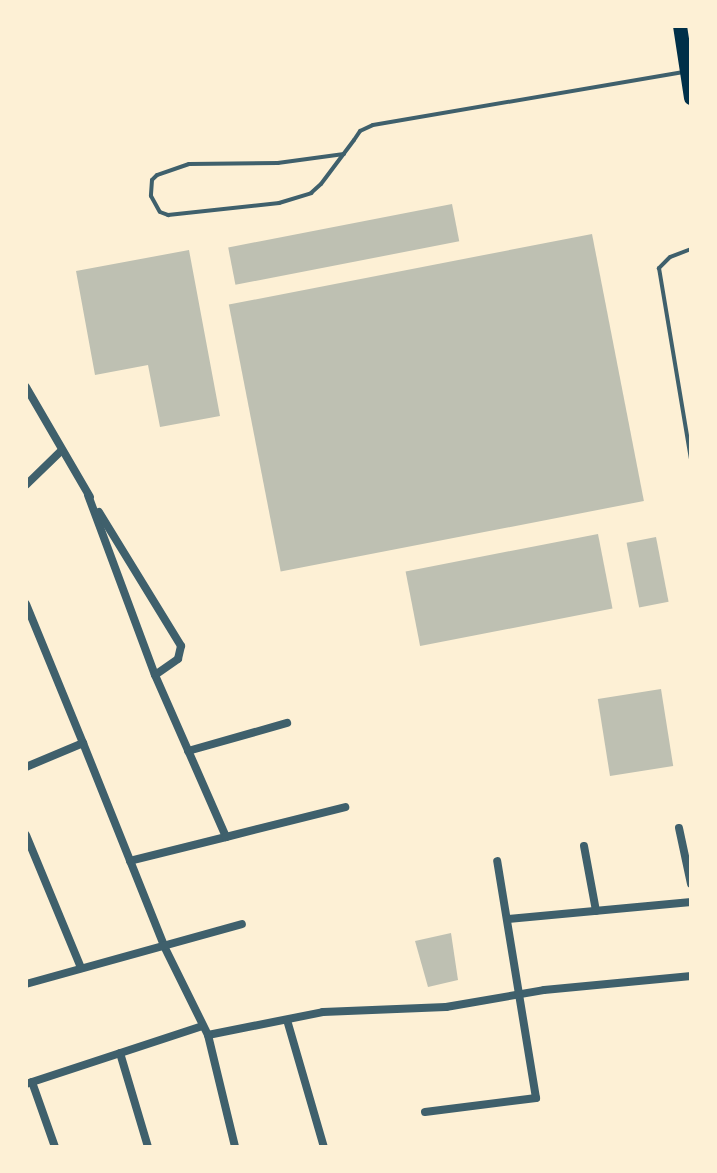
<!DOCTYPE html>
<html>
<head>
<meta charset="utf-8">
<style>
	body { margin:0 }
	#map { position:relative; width:717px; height:1173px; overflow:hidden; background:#fdf0d5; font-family:"Sofia Sans Condensed",sans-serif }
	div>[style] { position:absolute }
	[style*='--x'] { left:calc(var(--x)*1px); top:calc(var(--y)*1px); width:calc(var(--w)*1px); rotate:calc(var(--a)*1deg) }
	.building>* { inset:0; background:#bec0b2; transform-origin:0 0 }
	.service>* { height:4px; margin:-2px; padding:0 2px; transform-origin:2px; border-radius:2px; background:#3f606c }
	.minor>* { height:8px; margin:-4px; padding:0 4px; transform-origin:4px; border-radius:4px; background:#3f606c }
	.trunk>* { height:14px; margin:-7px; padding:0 7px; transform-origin:7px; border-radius:7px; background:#003049 }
	span { translate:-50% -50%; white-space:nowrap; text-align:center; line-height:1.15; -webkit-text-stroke:6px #fdf0d5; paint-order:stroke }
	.frame { position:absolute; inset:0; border:28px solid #fdf0d5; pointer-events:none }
</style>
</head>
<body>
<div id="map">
	<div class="building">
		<div style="left:452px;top:204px;width:38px;height:228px;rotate:79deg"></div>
		<div style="left:592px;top:234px;width:272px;height:370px;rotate:79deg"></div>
		<div style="clip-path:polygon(189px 250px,220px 416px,160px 427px,148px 365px,95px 375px,76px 271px)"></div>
		<div style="left:598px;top:534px;width:76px;height:196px;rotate:79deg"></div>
		<div style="left:656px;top:537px;width:66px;height:30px;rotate:79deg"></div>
		<div style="left:661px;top:689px;width:78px;height:64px;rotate:81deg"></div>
		<div style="clip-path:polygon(451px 933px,458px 980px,428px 987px,415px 941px)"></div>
	</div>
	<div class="service">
		<div style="--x:344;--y:154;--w:67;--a:172.2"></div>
		<div style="--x:278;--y:163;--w:89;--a:179.4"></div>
		<div style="--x:189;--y:164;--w:34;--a:161"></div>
		<div style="--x:157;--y:175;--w:7;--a:135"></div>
		<div style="--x:152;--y:180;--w:16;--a:94"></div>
		<div style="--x:151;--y:196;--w:18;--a:61"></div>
		<div style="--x:160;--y:212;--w:9;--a:21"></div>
		<div style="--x:168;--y:215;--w:112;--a:-6.2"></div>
		<div style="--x:279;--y:203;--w:34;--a:-17"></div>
		<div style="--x:311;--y:193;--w:13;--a:-42"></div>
		<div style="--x:321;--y:184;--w:55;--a:-53.1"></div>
		<div style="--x:354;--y:140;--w:11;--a:-56"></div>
		<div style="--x:360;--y:131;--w:14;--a:-25"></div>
		<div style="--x:373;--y:125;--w:315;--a:-9.7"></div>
		<div style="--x:691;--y:249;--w:22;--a:159"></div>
		<div style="--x:670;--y:257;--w:16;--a:135"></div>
		<div style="--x:659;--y:268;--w:194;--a:80.5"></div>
	</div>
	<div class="minor">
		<div style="--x:26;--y:387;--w:127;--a:59.8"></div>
		<div style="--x:26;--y:485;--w:49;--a:-44.2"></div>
		<div style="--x:88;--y:495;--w:192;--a:69.6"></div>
		<div style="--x:155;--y:675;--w:177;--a:66.3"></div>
		<div style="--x:226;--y:837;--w:99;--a:166"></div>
		<div style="--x:99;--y:512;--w:157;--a:58.5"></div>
		<div style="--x:181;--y:646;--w:13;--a:103"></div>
		<div style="--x:178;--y:659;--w:28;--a:145"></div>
		<div style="--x:26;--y:604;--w:150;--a:67.7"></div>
		<div style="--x:188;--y:751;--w:103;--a:-15.8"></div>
		<div style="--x:26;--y:767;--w:62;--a:-22.8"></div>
		<div style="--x:83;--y:743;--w:219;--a:68.2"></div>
		<div style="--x:164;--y:946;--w:99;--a:63.7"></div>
		<div style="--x:208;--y:1035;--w:117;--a:-11.3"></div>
		<div style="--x:323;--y:1012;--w:123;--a:-2.3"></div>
		<div style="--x:446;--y:1007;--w:99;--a:-9.8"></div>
		<div style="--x:544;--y:990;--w:148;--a:-5.4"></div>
		<div style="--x:679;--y:828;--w:57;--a:77.9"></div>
		<div style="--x:26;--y:835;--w:144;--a:67.5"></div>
		<div style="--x:226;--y:837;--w:123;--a:-14.1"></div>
		<div style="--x:584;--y:846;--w:66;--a:79.5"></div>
		<div style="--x:508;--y:919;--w:184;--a:-5.3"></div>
		<div style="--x:26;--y:984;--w:224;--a:-15.5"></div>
		<div style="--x:287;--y:1020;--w:132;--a:73.8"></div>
		<div style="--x:208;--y:1035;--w:115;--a:76.4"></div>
		<div style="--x:120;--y:1053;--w:98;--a:73.4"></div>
		<div style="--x:32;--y:1082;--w:69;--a:70.5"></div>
		<div style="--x:26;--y:1084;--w:185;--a:-18.2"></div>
		<div style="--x:425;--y:1112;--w:112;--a:-7.2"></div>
		<div style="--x:536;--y:1098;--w:240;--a:-99.3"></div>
	</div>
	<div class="trunk">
		<div style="--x:680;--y:26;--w:73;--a:81.3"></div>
	</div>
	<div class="frame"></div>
</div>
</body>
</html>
